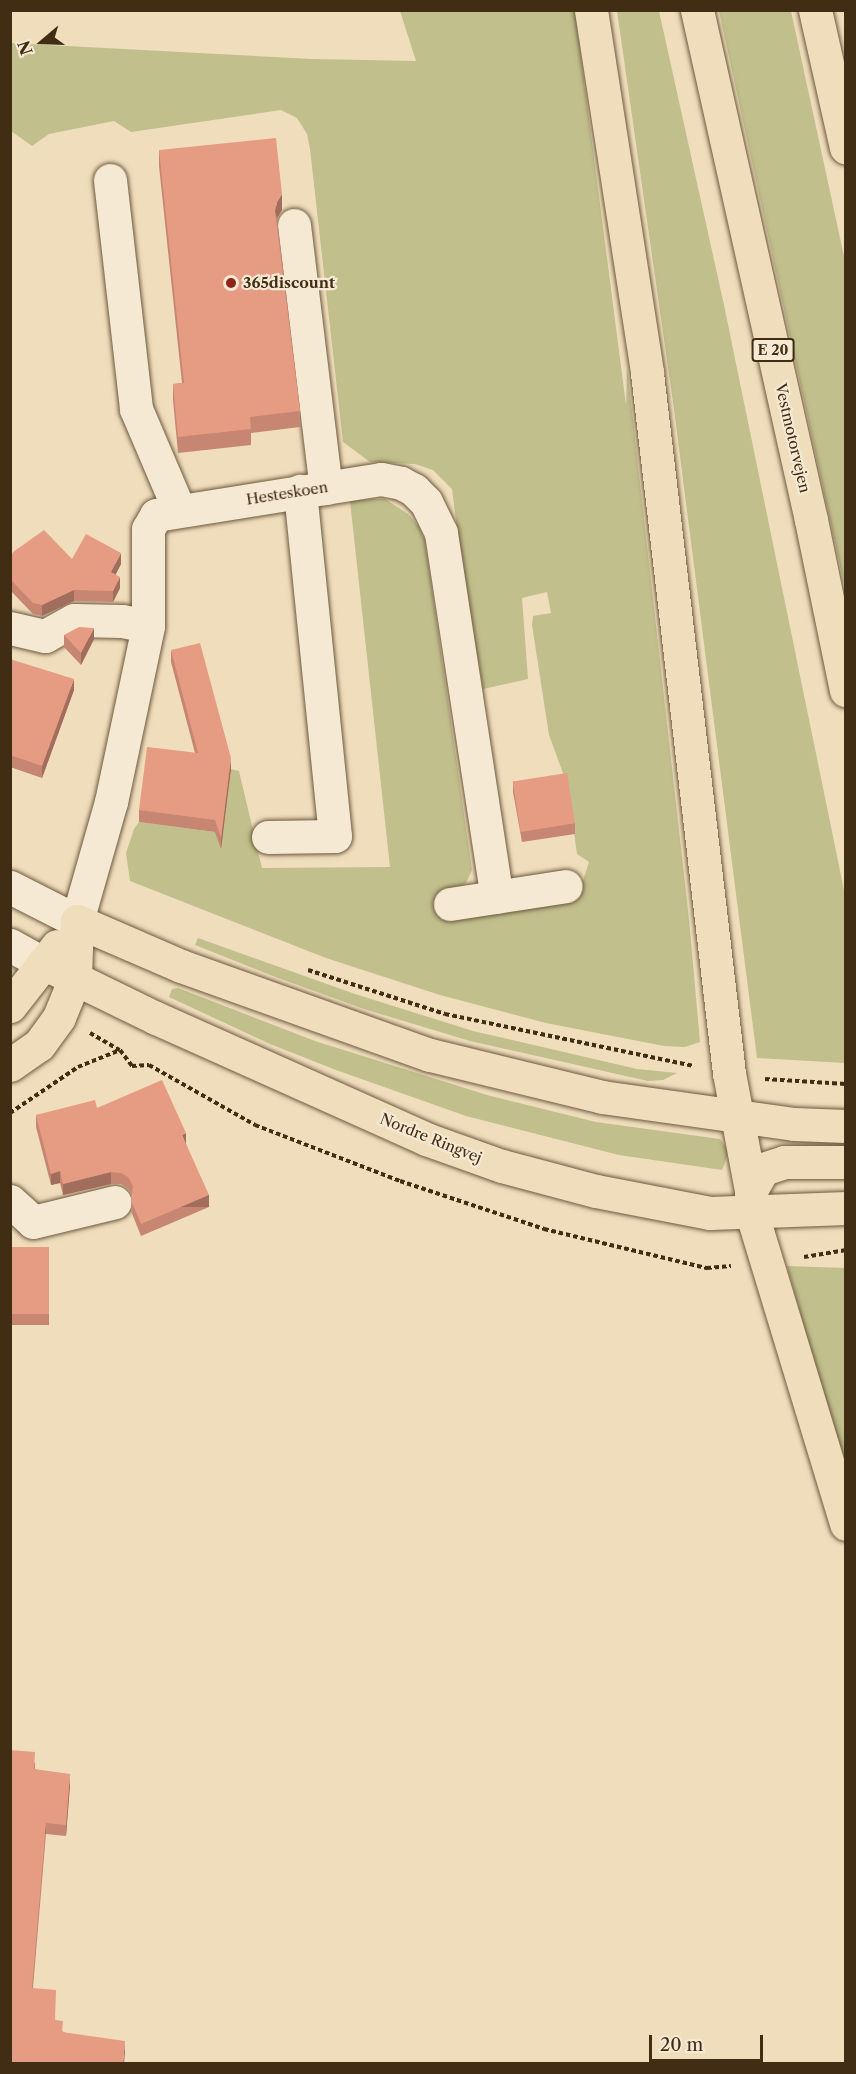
<!DOCTYPE html>
<html>
<head>
<meta charset="utf-8">
<style>
	body { margin:0 }
	#map { position:relative; width:856px; height:2074px; overflow:hidden; background:#f0ddbc; font-family:"Libre Caslon Text",serif }
	div>[style] { position:absolute }
	[style*='--x'] { left:calc(var(--x)*1px); top:calc(var(--y)*1px); width:calc(var(--w)*1px); rotate:calc(var(--a)*1deg) }
	.green>* { inset:0; background:#c1bf8c }
	.path>* { height:4px; margin-top:-2px; transform-origin:0; background:repeating-linear-gradient(90deg,#412d14 0 4.5px,transparent 0 7.5px) }
	.roads { filter:drop-shadow(0 0 2px #6d593e) drop-shadow(0 0 2px #6d593e) }
	.minor>* { height:33px; margin:-16.5px; padding:0 16.5px; transform-origin:16.5px; border-radius:16.5px; background:#f5e9d3 }
	.major>* { height:33px; margin:-16.5px; padding:0 16.5px; transform-origin:16.5px; border-radius:16.5px; background:#f0ddbc }
	.highway>* { height:33px; margin:-16.5px; padding:0 16.5px; transform-origin:16.5px; border-radius:16.5px; background:#f0ddbc }
	.wall>* { inset:0; background:#c68671; transform-origin:0 0 }
	.shaded-wall>* { inset:0; background:#a16d5c; transform-origin:0 0 }
	.building>* { inset:0; background:#e69c83; transform-origin:0 0 }
	.dots>* { width:16px; height:16px; translate:-50% -50%; box-sizing:border-box; border:3px solid #f5e9d3; border-radius:50% }
	span { translate:-50% -50%; white-space:nowrap; text-align:center; line-height:1.15; -webkit-text-stroke:4.5px #f5e9d3; paint-order:stroke }
	.shield-label span { padding:2px 4px; background:#f5e9d3; border:2px solid; border-radius:4px; -webkit-text-stroke-width:0 }
	.shield-label { font-size:14px; color:#412d14; font-weight:700 }
	.poi-label { font-size:15px; color:#412d14; font-weight:700 }
	.left { translate:0 -50%; text-align:left }
	.street-label { font-size:15px; color:#412d14 }
	.frame { position:absolute; inset:0; border:12px solid #412d14; pointer-events:none }
	.north { position:absolute; left:12px; top:12px; width:60px; height:60px; -webkit-text-stroke:4px #f5e9d3; paint-order:stroke; rotate:251deg; font-size:16px; font-weight:700; line-height:24px; text-align:center; color:#412d14 }
	.north::after { content:''; display:block; margin:auto; width:21px; height:27px; background:#412d14; clip-path:polygon(50% 0,100% 100%,50% 72%,0 100%) }
	.scale { position:absolute; left:649px; top:2035px; width:114px; height:27px; box-sizing:border-box; border:3px solid #412d14; border-top:0; padding-left:8px; font-size:18px; line-height:21px; white-space:nowrap; color:#412d14; -webkit-text-stroke:4px #f5e9d3; paint-order:stroke }
</style>
</head>
<body>
<div id="map">
	<div class="green">
		<div style="clip-path:polygon(400px 11px,575px 11px,626px 405px,627px 367px,689px 919px,700px 1042px,685px 1047px,664px 1046px,546px 1023px,440px 995px,326px 958px,130px 881px,126px 853px,134px 829px,139px 822px,223px 833px,231px 769px,239px 771px,262px 868px,390px 867px,350px 501px,372px 499px,385px 499px,408px 514px,419px 527px,425px 541px,472px 870px,466px 883px,448px 896px,466px 916px,577px 899px,589px 862px,577px 854px,567px 784px,549px 735px,532px 625px,533px 616px,551px 613px,547px 592px,522px 598px,528px 679px,483px 689px,461px 560px,452px 489px,433px 470px,415px 464px,370px 462px,343px 442px,310px 149px,307px 134px,297px 118px,281px 110px,131px 132px,114px 121px,49px 134px,32px 146px,11px 131px,10px 43px,312px 59px,416px 61px)"></div>
		<div style="clip-path:polygon(617px 11px,659px 11px,724px 305px,845px 895px,845px 1063px,757px 1058px,674px 409px)"></div>
		<div style="clip-path:polygon(719px 11px,791px 11px,845px 261px,845px 588px)"></div>
		<div style="clip-path:polygon(198px 938px,355px 994px,473px 1031px,637px 1069px,677px 1073px,663px 1080px,648px 1081px,470px 1041px,364px 1009px,273px 976px,195px 945px)"></div>
		<div style="clip-path:polygon(178px 988px,315px 1041px,487px 1095px,596px 1122px,720px 1139px,729px 1152px,722px 1170px,619px 1155px,466px 1116px,336px 1070px,270px 1044px,169px 997px,172px 989px)"></div>
		<div style="clip-path:polygon(787px 1266px,845px 1268px,845px 1471px)"></div>
	</div>
	<div class="path">
		<div style="--x:308;--y:970;--w:144;--a:17.8"></div>
		<div style="--x:445;--y:1014;--w:253;--a:11.8"></div>
		<div style="--x:90;--y:1033;--w:34;--a:30"></div>
		<div style="--x:120;--y:1050;--w:20;--a:53"></div>
		<div style="--x:132;--y:1066;--w:17;--a:-3"></div>
		<div style="--x:149;--y:1065;--w:122;--a:29.5"></div>
		<div style="--x:255;--y:1125;--w:155;--a:21.1"></div>
		<div style="--x:400;--y:1181;--w:152;--a:18.4"></div>
		<div style="--x:544;--y:1229;--w:168;--a:13.5"></div>
		<div style="--x:707;--y:1268;--w:24;--a:-5"></div>
		<div style="--x:765;--y:1079;--w:81;--a:3.5"></div>
		<div style="--x:10;--y:1113;--w:82;--a:-34.1"></div>
		<div style="--x:78;--y:1067;--w:45;--a:-22"></div>
		<div style="--x:804;--y:1257;--w:43;--a:-9.5"></div>
	</div>
	<div class="roads">
		<div class="minor">
			<div style="--x:110;--y:180;--w:230;--a:83.5"></div>
			<div style="--x:136;--y:409;--w:110;--a:66.9"></div>
			<div style="--x:294;--y:225;--w:265;--a:83.1"></div>
			<div style="--x:10;--y:628;--w:36;--a:13"></div>
			<div style="--x:45;--y:636;--w:33;--a:-29"></div>
			<div style="--x:74;--y:620;--w:48;--a:1.2"></div>
			<div style="--x:122;--y:621;--w:26;--a:11"></div>
			<div style="--x:268;--y:837;--w:67;--a:-0.9"></div>
			<div style="--x:335;--y:836;--w:347;--a:-95.8"></div>
			<div style="--x:10;--y:887;--w:75;--a:26.9"></div>
			<div style="--x:77;--y:921;--w:124;--a:-74.1"></div>
			<div style="--x:111;--y:802;--w:180;--a:-78.1"></div>
			<div style="--x:148;--y:626;--w:97;--a:-90"></div>
			<div style="--x:148;--y:529;--w:16;--a:-60"></div>
			<div style="--x:156;--y:515;--w:228;--a:-9.1"></div>
			<div style="--x:381;--y:479;--w:20;--a:11"></div>
			<div style="--x:401;--y:483;--w:15;--a:28"></div>
			<div style="--x:414;--y:490;--w:17;--a:45"></div>
			<div style="--x:426;--y:502;--w:34;--a:64"></div>
			<div style="--x:441;--y:533;--w:368;--a:81.3"></div>
			<div style="--x:450;--y:904;--w:117;--a:-8.8"></div>
			<div style="--x:10;--y:945;--w:38;--a:29"></div>
			<div style="--x:10;--y:1201;--w:31;--a:42"></div>
			<div style="--x:33;--y:1222;--w:84;--a:-13.7"></div>
		</div>
		<div class="major">
			<div style="--x:77;--y:921;--w:113;--a:23.4"></div>
			<div style="--x:181;--y:966;--w:264;--a:19.7"></div>
			<div style="--x:430;--y:1055;--w:177;--a:13.7"></div>
			<div style="--x:602;--y:1097;--w:194;--a:8"></div>
			<div style="--x:794;--y:1124;--w:52;--a:2.2"></div>
			<div style="--x:43;--y:963;--w:126;--a:26"></div>
			<div style="--x:156;--y:1018;--w:296;--a:24.1"></div>
			<div style="--x:426;--y:1139;--w:81;--a:19.6"></div>
			<div style="--x:502;--y:1166;--w:97;--a:14.9"></div>
			<div style="--x:596;--y:1191;--w:116;--a:10.9"></div>
			<div style="--x:710;--y:1213;--w:136;--a:-2.1"></div>
			<div style="--x:10;--y:1006;--w:76;--a:-51.9"></div>
			<div style="--x:10;--y:1065;--w:35;--a:-35"></div>
			<div style="--x:39;--y:1045;--w:34;--a:-54"></div>
			<div style="--x:59;--y:1017;--w:42;--a:-67.7"></div>
			<div style="--x:75;--y:978;--w:57;--a:-88"></div>
			<div style="--x:751;--y:1190;--w:24;--a:-60"></div>
			<div style="--x:763;--y:1169;--w:22;--a:-18"></div>
			<div style="--x:784;--y:1162;--w:62;--a:0"></div>
		</div>
		<div class="highway">
			<div style="--x:591;--y:10;--w:367;--a:81.2"></div>
			<div style="--x:647;--y:373;--w:705;--a:83.32"></div>
			<div style="--x:729;--y:1073;--w:119;--a:79.4"></div>
			<div style="--x:751;--y:1190;--w:24;--a:88"></div>
			<div style="--x:752;--y:1214;--w:324;--a:73.1"></div>
			<div style="--x:697;--y:10;--w:523;--a:77.4"></div>
			<div style="--x:811;--y:520;--w:174;--a:78.4"></div>
			<div style="--x:815;--y:10;--w:141;--a:77.3"></div>
		</div>
	</div>
	<div class="wall">
		<div style="clip-path:polygon(159px 150px,282px 210px,277px 218px,300px 411px,300px 427px,251px 433px,251px 445px,178px 453px,173px 400px,173px 384px,182px 383px,159px 166px)"></div>
		<div style="clip-path:polygon(72px 559px,121px 564px,116px 574px,120px 588px,113px 602px,74px 601px,42px 616px,33px 614px,10px 590px,10px 560px)"></div>
		<div style="clip-path:polygon(64px 635px,94px 639px,81px 665px,64px 647px)"></div>
		<div style="clip-path:polygon(171px 650px,231px 769px,221px 849px,215px 832px,139px 822px,139px 810px,195px 753px,171px 662px)"></div>
		<div style="clip-path:polygon(10px 659px,74px 690px,42px 778px,10px 767px)"></div>
		<div style="clip-path:polygon(513px 781px,575px 823px,575px 834px,522px 842px,513px 792px)"></div>
		<div style="clip-path:polygon(97px 1108px,186px 1144px,209px 1207px,141px 1236px,131px 1211px,132px 1195px,128px 1189px,121px 1184px,111px 1184px,63px 1195px,60px 1183px,51px 1185px,36px 1127px,36px 1115px)"></div>
		<div style="left:10px;top:1247px;width:39px;height:78px"></div>
		<div style="clip-path:polygon(10px 1750px,35px 1763px,35px 1769px,70px 1785px,66px 1836px,46px 1834px,33px 1988px,63px 2032px,125px 2052px,10px 2064px)"></div>
	</div>
	<div class="shaded-wall">
		<div style="clip-path:polygon(282px 194px,282px 210px,277px 218px,275px 211px,277px 202px)"></div>
		<div style="clip-path:polygon(121px 553px,121px 564px,111px 583px,111px 572px)"></div>
		<div style="clip-path:polygon(120px 577px,120px 588px,113px 602px,113px 591px)"></div>
		<div style="clip-path:polygon(74px 590px,74px 601px,42px 616px,42px 605px)"></div>
		<div style="clip-path:polygon(94px 628px,94px 639px,81px 665px,81px 653px)"></div>
		<div style="clip-path:polygon(74px 679px,74px 690px,42px 778px,42px 766px)"></div>
		<div style="clip-path:polygon(231px 758px,231px 769px,221px 849px,221px 838px)"></div>
		<div style="clip-path:polygon(186px 1133px,186px 1145px,182px 1135px)"></div>
		<div style="clip-path:polygon(60px 1171px,60px 1183px,51px 1185px,51px 1174px)"></div>
		<div style="clip-path:polygon(111px 1172px,111px 1184px,63px 1195px,63px 1184px)"></div>
		<div style="left:209px;top:1195px;width:12px;height:74px;rotate:90deg"></div>
		<div style="clip-path:polygon(70px 1774px,70px 1785px,66px 1836px,66px 1825px)"></div>
		<div style="left:46px;top:1823px;width:11px;height:166px;rotate:90deg"></div>
		<div style="clip-path:polygon(125px 2041px,125px 2052px,124px 2064px,123px 2064px)"></div>
	</div>
	<div class="building">
		<div style="clip-path:polygon(276px 138px,282px 194px,277px 202px,275px 211px,300px 411px,250px 417px,251px 429px,178px 437px,173px 384px,184px 383px,159px 150px)"></div>
		<div style="clip-path:polygon(44px 530px,72px 559px,86px 534px,121px 553px,111px 572px,120px 577px,113px 591px,74px 590px,42px 605px,33px 603px,10px 579px,10px 560px,13px 552px)"></div>
		<div style="clip-path:polygon(79px 627px,94px 628px,81px 653px,64px 635px)"></div>
		<div style="clip-path:polygon(200px 643px,231px 758px,221px 838px,215px 820px,139px 810px,147px 747px,198px 753px,171px 650px)"></div>
		<div style="clip-path:polygon(10px 659px,74px 679px,42px 766px,10px 755px)"></div>
		<div style="left:567px;top:773px;width:51px;height:55px;rotate:81deg"></div>
		<div style="clip-path:polygon(162px 1080px,186px 1133px,182px 1135px,209px 1195px,141px 1224px,131px 1200px,133px 1186px,128px 1177px,121px 1173px,111px 1172px,63px 1184px,60px 1171px,51px 1174px,36px 1115px,95px 1100px,97px 1108px)"></div>
		<div style="left:10px;top:1247px;width:39px;height:67px"></div>
		<div style="clip-path:polygon(10px 1750px,35px 1752px,34px 1769px,70px 1774px,66px 1825px,46px 1823px,32px 1988px,56px 1990px,55px 2020px,63px 2021px,62px 2032px,125px 2041px,123px 2064px,10px 2064px)"></div>
	</div>
	<div class="dots">
		<div style="left:231px;top:283px;background:#8f2418"></div>
	</div>
	<div class="shield-label">
		<span style="left:773px;top:350px">E 20</span>
	</div>
	<div class="poi-label">
		<span class="left" style="left:243px;top:283px">365discount</span>
	</div>
	<div class="street-label">
		<span style="left:793px;top:438px;rotate:77deg">Vestmotorvejen</span>
		<span style="left:287px;top:493px;rotate:-9deg">Hesteskoen</span>
		<span style="left:431px;top:1138px;rotate:22deg">Nordre Ringvej</span>
	</div>
	<div class="frame"></div>
	<div class="north">N</div>
	<div class="scale">20 m</div>
</div>
</body>
</html>
